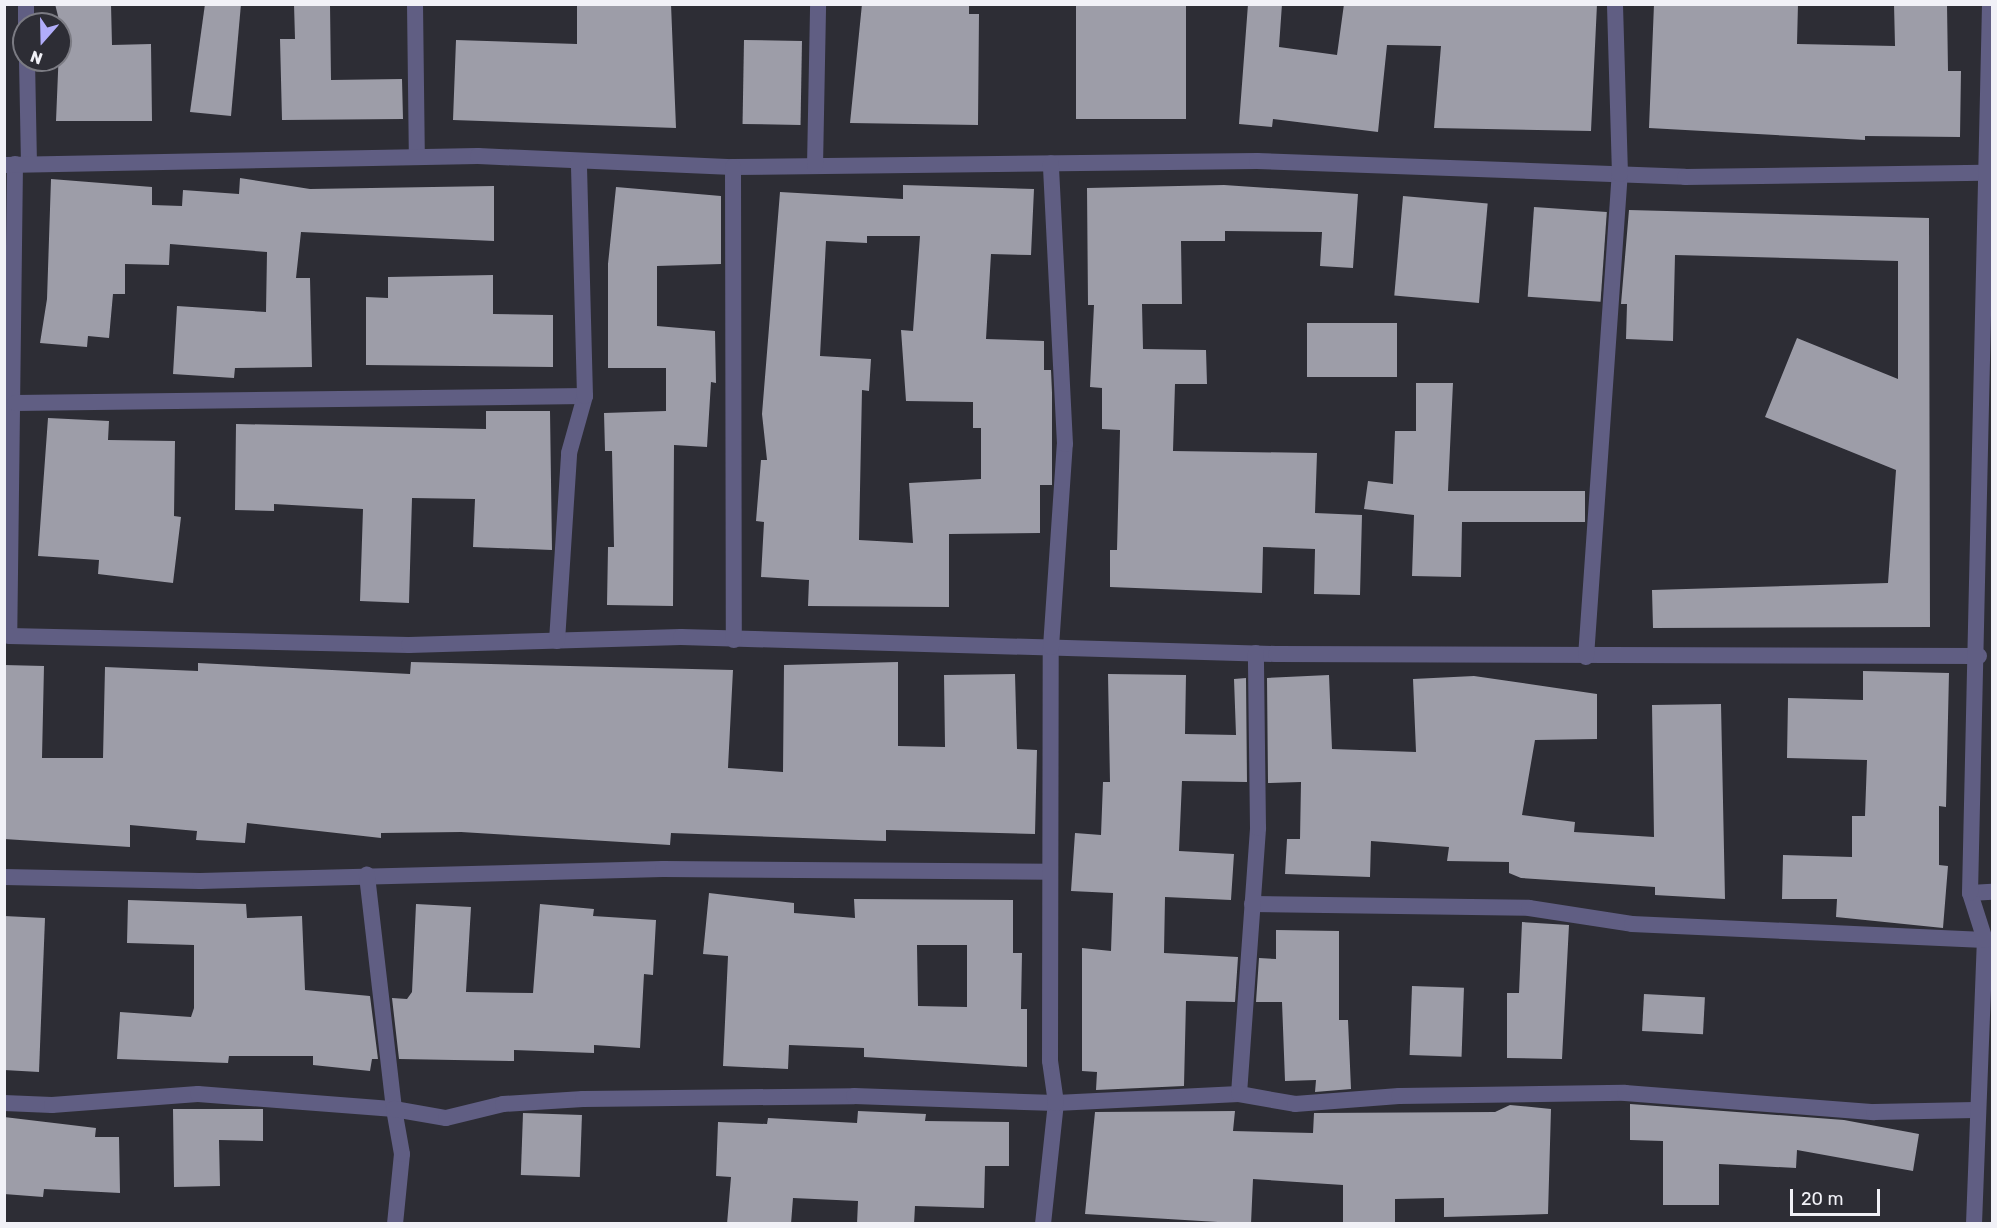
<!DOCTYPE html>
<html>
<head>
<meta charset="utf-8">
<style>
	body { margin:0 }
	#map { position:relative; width:1997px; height:1228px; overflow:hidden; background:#2d2d35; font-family:Rubik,sans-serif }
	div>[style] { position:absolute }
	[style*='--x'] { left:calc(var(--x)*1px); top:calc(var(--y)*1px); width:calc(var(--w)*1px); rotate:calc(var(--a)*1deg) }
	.building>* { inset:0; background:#9d9da8; transform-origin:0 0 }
	.minor>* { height:16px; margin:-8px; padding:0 8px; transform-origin:8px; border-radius:8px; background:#605e83 }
	.tertiary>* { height:16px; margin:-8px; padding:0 8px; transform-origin:8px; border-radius:8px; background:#605e83 }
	span { translate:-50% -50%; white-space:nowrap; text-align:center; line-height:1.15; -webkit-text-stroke:6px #2d2d35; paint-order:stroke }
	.frame { position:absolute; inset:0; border:6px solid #f1f1f7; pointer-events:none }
	.north { position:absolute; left:12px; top:12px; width:60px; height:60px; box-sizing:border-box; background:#2d2d35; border:2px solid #7b7b83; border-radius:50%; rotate:200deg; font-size:16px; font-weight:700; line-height:24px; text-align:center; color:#f1f1f7 }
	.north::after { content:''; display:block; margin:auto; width:21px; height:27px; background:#b1adfa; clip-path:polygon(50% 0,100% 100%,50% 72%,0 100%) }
	.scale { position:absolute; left:1790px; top:1189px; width:90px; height:27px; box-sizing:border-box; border:3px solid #f1f1f7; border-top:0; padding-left:8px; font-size:18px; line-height:21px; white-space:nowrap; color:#f1f1f7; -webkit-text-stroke:4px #2d2d35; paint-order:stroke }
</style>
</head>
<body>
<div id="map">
	<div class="building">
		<div style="clip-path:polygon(55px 4px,111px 4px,112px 45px,151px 44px,152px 121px,56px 121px,60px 24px)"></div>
		<div style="clip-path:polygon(205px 4px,241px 4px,231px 116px,190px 112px)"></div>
		<div style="clip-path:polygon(294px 4px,330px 4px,331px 80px,402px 79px,403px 119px,282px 120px,280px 39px,295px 39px)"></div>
		<div style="clip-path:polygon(577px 4px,671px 4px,676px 128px,453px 120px,456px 40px,577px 44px)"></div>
		<div style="clip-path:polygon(862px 4px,969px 4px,969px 14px,979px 14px,978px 125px,850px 123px)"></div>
		<div style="left:1076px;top:4px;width:110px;height:115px"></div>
		<div style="clip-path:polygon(1248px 4px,1282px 4px,1279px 47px,1337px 55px,1344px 4px,1597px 4px,1591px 131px,1434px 128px,1441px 46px,1387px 45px,1378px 132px,1273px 119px,1272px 127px,1239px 124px)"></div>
		<div style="clip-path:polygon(1654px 4px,1798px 4px,1797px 44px,1895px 46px,1894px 4px,1947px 4px,1948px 71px,1961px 71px,1960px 137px,1865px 136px,1865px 140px,1649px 128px)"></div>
		<div style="left:744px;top:40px;width:58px;height:84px;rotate:1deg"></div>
		<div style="clip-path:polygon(240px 178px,310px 189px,494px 186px,494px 241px,301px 232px,296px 278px,310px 278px,312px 367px,235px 368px,234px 378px,173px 374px,177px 306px,266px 312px,267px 252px,170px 244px,169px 265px,125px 264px,125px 294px,113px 294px,109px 338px,88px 336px,87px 347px,40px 343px,47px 299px,51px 179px,152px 187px,152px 205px,182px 206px,183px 190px,239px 194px)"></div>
		<div style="clip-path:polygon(evenodd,903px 185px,1034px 189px,1031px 255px,991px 254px,986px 339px,1044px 341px,1044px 370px,1051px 370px,1052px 393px,1052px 485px,1040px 485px,1040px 533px,949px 534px,949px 607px,808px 606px,809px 580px,761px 577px,764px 522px,756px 521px,761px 460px,767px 460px,762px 414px,780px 192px,903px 199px,903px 185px,867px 236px,920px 236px,913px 331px,901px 330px,906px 401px,973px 402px,973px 428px,981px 428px,981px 479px,909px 483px,913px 543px,859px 540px,862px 390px,869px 391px,871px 359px,820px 356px,826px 241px,867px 243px,867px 236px)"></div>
		<div style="clip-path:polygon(1224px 185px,1358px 194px,1353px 268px,1320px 266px,1322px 232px,1225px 231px,1225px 241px,1181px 241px,1182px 304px,1142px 304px,1143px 349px,1206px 350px,1207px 384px,1175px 384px,1173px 451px,1317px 453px,1315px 513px,1362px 515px,1360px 595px,1314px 594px,1315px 549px,1263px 547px,1262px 593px,1110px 587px,1110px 550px,1117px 550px,1120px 430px,1102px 429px,1102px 388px,1090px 387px,1094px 305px,1088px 305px,1087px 188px)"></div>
		<div style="clip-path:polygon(616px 187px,721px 196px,721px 264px,657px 266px,657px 326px,715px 331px,716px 383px,711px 382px,707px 447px,674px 445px,673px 606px,607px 605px,608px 547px,614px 547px,612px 451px,605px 451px,604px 413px,666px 411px,666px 368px,608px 368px,608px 264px)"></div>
		<div style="left:1403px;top:196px;width:85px;height:100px;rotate:5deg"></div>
		<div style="left:1534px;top:207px;width:73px;height:90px;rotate:4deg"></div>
		<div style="clip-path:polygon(1629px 210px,1929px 218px,1930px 627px,1653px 628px,1652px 590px,1888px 583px,1896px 470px,1765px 417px,1797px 338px,1898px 379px,1898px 261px,1675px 255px,1673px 341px,1626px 339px,1627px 304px,1621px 304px)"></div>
		<div style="clip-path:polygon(493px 275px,493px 314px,553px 315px,553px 367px,366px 365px,366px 297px,388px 298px,388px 277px)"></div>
		<div style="left:1307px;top:323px;width:90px;height:54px"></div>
		<div style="clip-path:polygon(1416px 383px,1453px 383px,1448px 491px,1585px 491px,1585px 522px,1462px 522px,1461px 577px,1412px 576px,1414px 515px,1364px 509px,1368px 481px,1393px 484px,1395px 431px,1416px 431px)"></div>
		<div style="clip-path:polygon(486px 411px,550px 411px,552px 550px,473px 547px,475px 499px,412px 498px,409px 603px,360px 601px,363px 509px,274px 504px,274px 511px,235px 510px,236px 424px,486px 429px)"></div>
		<div style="clip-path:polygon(48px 418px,109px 421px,108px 440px,175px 441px,174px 516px,181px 517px,173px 583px,98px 574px,99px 560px,38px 556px)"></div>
		<div style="clip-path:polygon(411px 662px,733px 670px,728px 768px,783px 772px,784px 665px,898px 662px,898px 746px,945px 747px,944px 675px,1015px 674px,1017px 749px,1037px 750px,1035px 834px,886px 830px,886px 841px,671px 833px,670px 845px,461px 832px,381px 833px,381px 838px,247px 823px,245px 843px,196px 840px,197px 831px,130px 825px,130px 847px,4px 839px,4px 665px,44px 666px,42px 758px,103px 758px,105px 667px,198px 671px,198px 663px,410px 674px)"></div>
		<div style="clip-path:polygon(1863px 671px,1949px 673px,1946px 807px,1939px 806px,1939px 865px,1948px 866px,1943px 928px,1836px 917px,1837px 899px,1782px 899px,1783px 855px,1852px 857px,1852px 816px,1865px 816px,1867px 760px,1787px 758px,1788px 698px,1863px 700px)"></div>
		<div style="clip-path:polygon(1108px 674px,1186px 675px,1185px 734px,1236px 735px,1234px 679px,1246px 678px,1247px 782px,1182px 781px,1179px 851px,1234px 854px,1231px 900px,1165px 897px,1164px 953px,1238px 957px,1235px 1002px,1186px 1001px,1184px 1086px,1096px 1090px,1097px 1072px,1082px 1071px,1082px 948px,1111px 951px,1113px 893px,1071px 891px,1075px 833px,1101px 835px,1103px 782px,1110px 782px)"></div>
		<div style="clip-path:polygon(1329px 675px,1332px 749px,1416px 752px,1413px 679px,1474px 676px,1597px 694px,1597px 739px,1535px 740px,1522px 815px,1575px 822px,1574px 832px,1654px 837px,1652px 705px,1721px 704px,1725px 899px,1655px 895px,1655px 887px,1521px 878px,1509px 873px,1509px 862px,1447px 861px,1449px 847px,1371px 841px,1370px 877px,1285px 874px,1287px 839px,1300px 839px,1301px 782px,1268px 783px,1267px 678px)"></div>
		<div style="clip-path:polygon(evenodd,709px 893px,794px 903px,794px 913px,855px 918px,854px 899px,1013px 900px,1013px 953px,1022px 953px,1021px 1009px,1027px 1009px,1027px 1067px,864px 1057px,864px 1048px,789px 1045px,788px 1069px,723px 1066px,728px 956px,703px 954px,709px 893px,917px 945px,967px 945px,967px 1007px,918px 1006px,917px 945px)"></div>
		<div style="clip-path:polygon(128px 900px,246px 904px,247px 918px,302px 916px,305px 990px,370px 996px,378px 1059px,372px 1059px,370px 1071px,313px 1065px,313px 1056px,229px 1056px,228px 1063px,117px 1059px,120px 1012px,191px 1017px,194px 1008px,194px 945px,127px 943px)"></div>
		<div style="clip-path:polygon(416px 904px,471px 907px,466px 992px,533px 993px,540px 904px,594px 909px,593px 916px,656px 920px,653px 975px,644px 974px,640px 1048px,594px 1045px,594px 1053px,514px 1050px,514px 1061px,399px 1059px,392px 998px,407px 999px,412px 992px)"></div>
		<div style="clip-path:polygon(4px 916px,45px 918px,39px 1072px,4px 1070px)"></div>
		<div style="clip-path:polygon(1522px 922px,1569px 925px,1562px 1059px,1507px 1058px,1507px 993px,1519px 993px)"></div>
		<div style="clip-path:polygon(1276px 930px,1339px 931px,1339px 1020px,1348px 1020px,1351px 1089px,1315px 1092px,1316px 1080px,1285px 1081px,1282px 1002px,1256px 1002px,1259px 958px,1276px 959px)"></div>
		<div style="left:1412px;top:986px;width:52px;height:69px;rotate:2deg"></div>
		<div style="left:1644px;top:994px;width:61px;height:37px;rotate:3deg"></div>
		<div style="clip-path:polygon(1630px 1104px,1844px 1120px,1919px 1134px,1913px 1171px,1797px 1150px,1796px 1168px,1719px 1164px,1719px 1205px,1663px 1205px,1663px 1141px,1630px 1140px)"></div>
		<div style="clip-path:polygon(1510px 1105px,1551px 1109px,1548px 1214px,1444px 1217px,1444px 1198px,1395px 1199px,1395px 1224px,1343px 1224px,1343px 1185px,1253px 1179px,1251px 1224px,1085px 1214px,1095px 1112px,1235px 1111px,1233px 1131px,1313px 1133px,1314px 1113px,1495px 1112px)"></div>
		<div style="clip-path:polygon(173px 1109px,263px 1109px,263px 1141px,219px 1140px,220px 1186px,174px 1187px)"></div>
		<div style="clip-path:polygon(858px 1111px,926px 1114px,925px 1121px,1009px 1122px,1009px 1166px,985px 1166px,984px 1208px,915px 1206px,914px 1224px,857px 1224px,858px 1201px,793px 1198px,791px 1224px,727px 1224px,731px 1177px,716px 1176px,718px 1122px,767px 1124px,768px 1118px,857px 1123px)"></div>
		<div style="left:523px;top:1113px;width:59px;height:62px;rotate:2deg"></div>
		<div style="clip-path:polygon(4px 1117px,96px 1128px,95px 1137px,119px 1137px,120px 1193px,44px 1189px,43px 1197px,4px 1194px)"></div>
	</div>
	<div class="minor">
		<div style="--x:26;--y:4;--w:20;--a:90"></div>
		<div style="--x:415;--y:4;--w:153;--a:89.3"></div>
		<div style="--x:27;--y:60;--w:104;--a:88.9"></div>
		<div style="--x:15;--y:164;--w:472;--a:90.7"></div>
		<div style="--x:9;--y:636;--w:400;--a:1.3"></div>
		<div style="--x:409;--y:645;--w:272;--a:-1.7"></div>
		<div style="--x:681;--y:637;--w:595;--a:1.64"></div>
		<div style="--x:1276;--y:654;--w:703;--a:0.16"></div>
		<div style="--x:5;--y:165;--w:473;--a:-1.1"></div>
		<div style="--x:478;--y:156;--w:255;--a:2.5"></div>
		<div style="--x:733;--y:167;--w:524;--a:-0.66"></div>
		<div style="--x:1257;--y:161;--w:428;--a:2.1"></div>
		<div style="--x:1685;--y:177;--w:298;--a:-0.8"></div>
		<div style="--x:815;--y:166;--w:162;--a:-88.9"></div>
		<div style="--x:733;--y:167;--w:473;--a:89.9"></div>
		<div style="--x:15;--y:403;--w:570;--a:-0.7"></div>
		<div style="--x:557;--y:641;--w:188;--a:-86.3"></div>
		<div style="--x:569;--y:453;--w:59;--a:-74.3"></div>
		<div style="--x:585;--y:396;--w:234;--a:-91.5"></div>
		<div style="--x:1586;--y:657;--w:484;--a:-86"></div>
		<div style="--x:1620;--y:174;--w:170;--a:-91.7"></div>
		<div style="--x:4;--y:877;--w:196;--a:1.2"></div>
		<div style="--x:200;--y:881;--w:463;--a:-1.5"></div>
		<div style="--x:663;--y:869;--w:387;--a:0.4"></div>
		<div style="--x:1970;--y:893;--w:22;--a:-3"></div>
		<div style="--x:1252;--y:904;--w:277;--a:0.8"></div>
		<div style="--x:1529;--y:908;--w:104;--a:8.8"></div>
		<div style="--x:1632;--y:924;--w:353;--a:2.6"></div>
		<div style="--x:1239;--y:1094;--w:267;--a:-85.9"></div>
		<div style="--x:1258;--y:828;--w:175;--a:-90.7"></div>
		<div style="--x:4;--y:1103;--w:48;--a:2.4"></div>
		<div style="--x:52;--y:1105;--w:146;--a:-4.3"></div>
		<div style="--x:198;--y:1094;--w:197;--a:4.4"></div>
		<div style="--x:394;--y:1109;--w:236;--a:-96.6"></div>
		<div style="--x:395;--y:1224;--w:70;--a:-84.3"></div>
		<div style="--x:402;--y:1154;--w:46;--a:-100.1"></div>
		<div style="--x:394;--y:1109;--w:53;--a:9.8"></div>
		<div style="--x:446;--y:1118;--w:59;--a:-13.8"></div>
		<div style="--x:503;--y:1104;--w:80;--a:-3.6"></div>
		<div style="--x:583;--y:1099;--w:271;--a:-0.6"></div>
		<div style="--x:854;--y:1096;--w:202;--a:2"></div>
		<div style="--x:1056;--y:1103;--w:183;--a:-2.8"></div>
		<div style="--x:1239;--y:1094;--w:57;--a:10.1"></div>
		<div style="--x:1295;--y:1104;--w:104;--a:-4.4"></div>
		<div style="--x:1399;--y:1096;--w:226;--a:-0.8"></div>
		<div style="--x:1625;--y:1093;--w:250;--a:4.4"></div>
		<div style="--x:1874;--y:1112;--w:101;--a:-1.1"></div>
		<div style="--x:1043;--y:1224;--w:122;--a:-83.9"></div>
		<div style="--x:1056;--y:1103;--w:42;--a:-98.1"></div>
		<div style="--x:1050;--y:1061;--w:414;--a:-89.9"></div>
		<div style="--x:1051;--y:647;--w:203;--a:-86.1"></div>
		<div style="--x:1065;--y:444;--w:281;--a:-92.9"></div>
	</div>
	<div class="tertiary">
		<div style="--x:1974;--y:1224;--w:284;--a:-87.8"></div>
		<div style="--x:1985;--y:940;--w:49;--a:-107.7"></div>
		<div style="--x:1970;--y:893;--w:889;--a:-88.71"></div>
	</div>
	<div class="frame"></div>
	<div class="north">N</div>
	<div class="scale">20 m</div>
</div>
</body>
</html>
